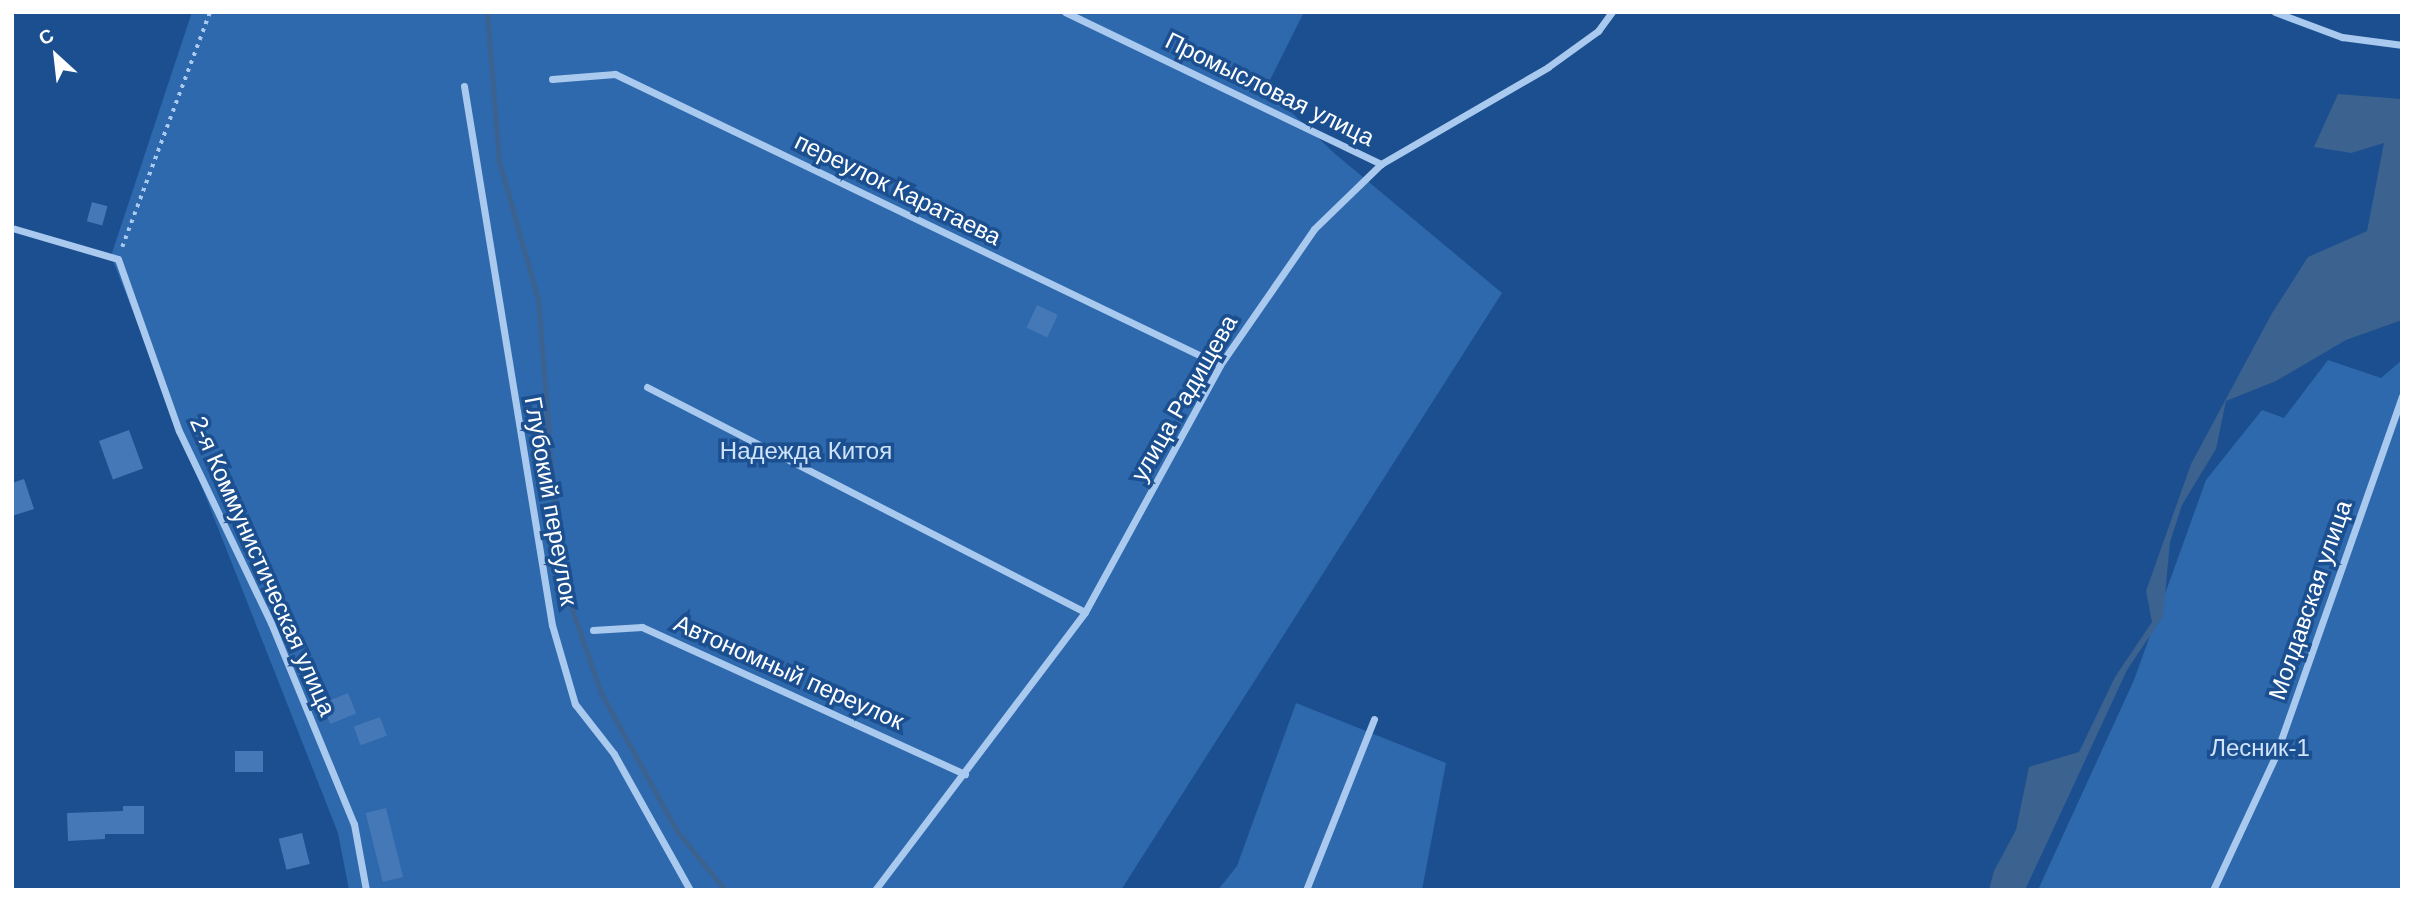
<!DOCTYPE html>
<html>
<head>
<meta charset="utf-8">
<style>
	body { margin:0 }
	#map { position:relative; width:2414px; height:902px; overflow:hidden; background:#1b4f8f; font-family:Arial,sans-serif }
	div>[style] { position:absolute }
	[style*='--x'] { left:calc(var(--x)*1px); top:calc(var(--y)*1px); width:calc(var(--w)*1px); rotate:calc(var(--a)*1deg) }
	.green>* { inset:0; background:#2e69ad }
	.water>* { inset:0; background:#3c6290 }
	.stream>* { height:5px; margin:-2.5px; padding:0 2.5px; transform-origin:2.5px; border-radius:2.5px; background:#3c6290 }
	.building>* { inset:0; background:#4478b7; transform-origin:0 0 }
	.path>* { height:3.5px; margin-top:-1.75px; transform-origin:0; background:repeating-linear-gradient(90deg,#a9c9ee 0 3.5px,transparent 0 8.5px) }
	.street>* { height:7px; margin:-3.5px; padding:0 3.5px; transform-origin:3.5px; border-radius:3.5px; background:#a9c9ee }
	span { translate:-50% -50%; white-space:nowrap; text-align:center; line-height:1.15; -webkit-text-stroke:7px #1b4f8f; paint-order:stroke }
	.street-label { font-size:24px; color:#fff }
	.park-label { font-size:24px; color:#cfe3fa }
	.frame { position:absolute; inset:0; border:14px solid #fff; pointer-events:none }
	.north { position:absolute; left:21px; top:21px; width:70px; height:70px; -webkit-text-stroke:5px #1b4f8f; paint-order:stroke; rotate:333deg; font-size:19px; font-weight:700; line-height:28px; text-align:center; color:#fff }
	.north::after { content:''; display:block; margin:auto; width:24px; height:32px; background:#fff; clip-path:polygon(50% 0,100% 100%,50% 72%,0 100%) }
</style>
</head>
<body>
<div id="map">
	<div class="green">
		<div style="clip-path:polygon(192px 12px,1304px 12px,1266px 88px,1334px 153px,1502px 293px,1121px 890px,349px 890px,338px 833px,111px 256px)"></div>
		<div style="clip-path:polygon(2328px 360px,2381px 378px,2402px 360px,2402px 890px,2038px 890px,2134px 680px,2206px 480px,2262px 410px,2284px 418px)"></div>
		<div style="clip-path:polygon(1296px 703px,1446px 763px,1422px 890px,1218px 890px,1237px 866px)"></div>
	</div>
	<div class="water">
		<div style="clip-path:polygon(2338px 94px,2402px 99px,2402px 320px,2346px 340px,2276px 381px,2226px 401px,2216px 449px,2182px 505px,2170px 542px,2163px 616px,2127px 670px,2025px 890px,1989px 890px,1994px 871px,2016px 830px,2029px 767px,2079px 752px,2115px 677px,2152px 622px,2146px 591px,2191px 464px,2271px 315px,2308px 257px,2367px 231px,2384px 143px,2351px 153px,2314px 147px)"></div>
	</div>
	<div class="stream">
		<div style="--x:487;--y:12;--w:149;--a:85.4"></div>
		<div style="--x:499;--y:161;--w:144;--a:74.3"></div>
		<div style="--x:538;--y:300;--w:276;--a:85.4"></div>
		<div style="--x:560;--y:575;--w:125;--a:70.8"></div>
		<div style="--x:601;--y:693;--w:158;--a:61.2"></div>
		<div style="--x:677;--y:831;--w:76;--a:50.9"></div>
	</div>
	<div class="building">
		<div style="left:92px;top:202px;width:16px;height:20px;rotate:15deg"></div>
		<div style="left:1037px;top:305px;width:23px;height:25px;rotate:25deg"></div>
		<div style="left:129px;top:430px;width:41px;height:32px;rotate:70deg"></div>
		<div style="clip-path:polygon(24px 479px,34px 509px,12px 516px,12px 483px)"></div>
		<div style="left:348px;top:693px;width:22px;height:28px;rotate:68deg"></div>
		<div style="left:380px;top:717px;width:20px;height:28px;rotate:70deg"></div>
		<div style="left:235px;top:751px;width:28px;height:21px"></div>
		<div style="clip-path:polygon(123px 806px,144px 806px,144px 834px,105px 834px,105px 839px,68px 841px,67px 813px,123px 811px)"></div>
		<div style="left:386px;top:808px;width:71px;height:21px;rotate:76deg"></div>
		<div style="left:302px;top:833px;width:32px;height:24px;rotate:76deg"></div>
	</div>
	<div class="path">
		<div style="--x:122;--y:247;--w:251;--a:-69.5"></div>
	</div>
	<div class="street">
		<div style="--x:1065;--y:12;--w:351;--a:25.7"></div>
		<div style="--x:2275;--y:12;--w:72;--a:20.5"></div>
		<div style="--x:2342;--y:37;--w:61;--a:7.6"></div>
		<div style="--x:552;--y:79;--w:63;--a:-4.5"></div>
		<div style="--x:615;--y:74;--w:671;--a:25.69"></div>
		<div style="--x:464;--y:86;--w:546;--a:80.73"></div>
		<div style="--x:552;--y:625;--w:82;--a:73.8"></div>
		<div style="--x:575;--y:704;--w:63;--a:52"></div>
		<div style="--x:614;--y:754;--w:156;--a:60.8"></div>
		<div style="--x:12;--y:228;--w:110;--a:16.3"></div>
		<div style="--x:118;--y:259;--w:182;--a:70.5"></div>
		<div style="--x:179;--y:431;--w:213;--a:64.4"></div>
		<div style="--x:271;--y:623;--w:217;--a:67.6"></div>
		<div style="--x:354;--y:824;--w:67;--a:79.7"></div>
		<div style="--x:647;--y:387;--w:492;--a:27.2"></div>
		<div style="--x:593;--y:630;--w:49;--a:-3.5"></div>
		<div style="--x:642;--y:627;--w:355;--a:24.5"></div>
		<div style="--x:875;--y:890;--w:348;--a:-52.9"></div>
		<div style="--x:1085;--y:612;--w:281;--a:-61.3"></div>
		<div style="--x:1220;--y:365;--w:165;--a:-55.3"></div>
		<div style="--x:1314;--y:229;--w:93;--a:-44.1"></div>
		<div style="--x:1381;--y:164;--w:193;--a:-30.1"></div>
		<div style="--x:1548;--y:67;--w:62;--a:-35.8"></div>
		<div style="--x:1598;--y:31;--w:24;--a:-54"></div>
		<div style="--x:1306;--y:890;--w:184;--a:-68.3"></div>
		<div style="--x:2213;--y:890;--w:147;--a:-65"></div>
		<div style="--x:2275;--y:757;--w:383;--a:-70.6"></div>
	</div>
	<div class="street-label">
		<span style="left:1270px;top:89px;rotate:26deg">Промысловая улица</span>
		<span style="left:898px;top:189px;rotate:26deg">переулок Каратаева</span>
		<span style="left:1184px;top:398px;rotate:-60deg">улица Радищева</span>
		<span style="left:551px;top:501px;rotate:80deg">Глубокий переулок</span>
		<span style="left:263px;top:566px;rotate:66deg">2-я Коммунистическая улица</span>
		<span style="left:2310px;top:600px;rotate:-71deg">Молдавская улица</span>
		<span style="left:789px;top:672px;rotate:24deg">Автономный переулок</span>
	</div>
	<div class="park-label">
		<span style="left:806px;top:451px">Надежда Китоя</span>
		<span style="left:2260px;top:748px">Лесник-1</span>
	</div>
	<div class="frame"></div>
	<div class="north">С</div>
</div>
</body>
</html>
